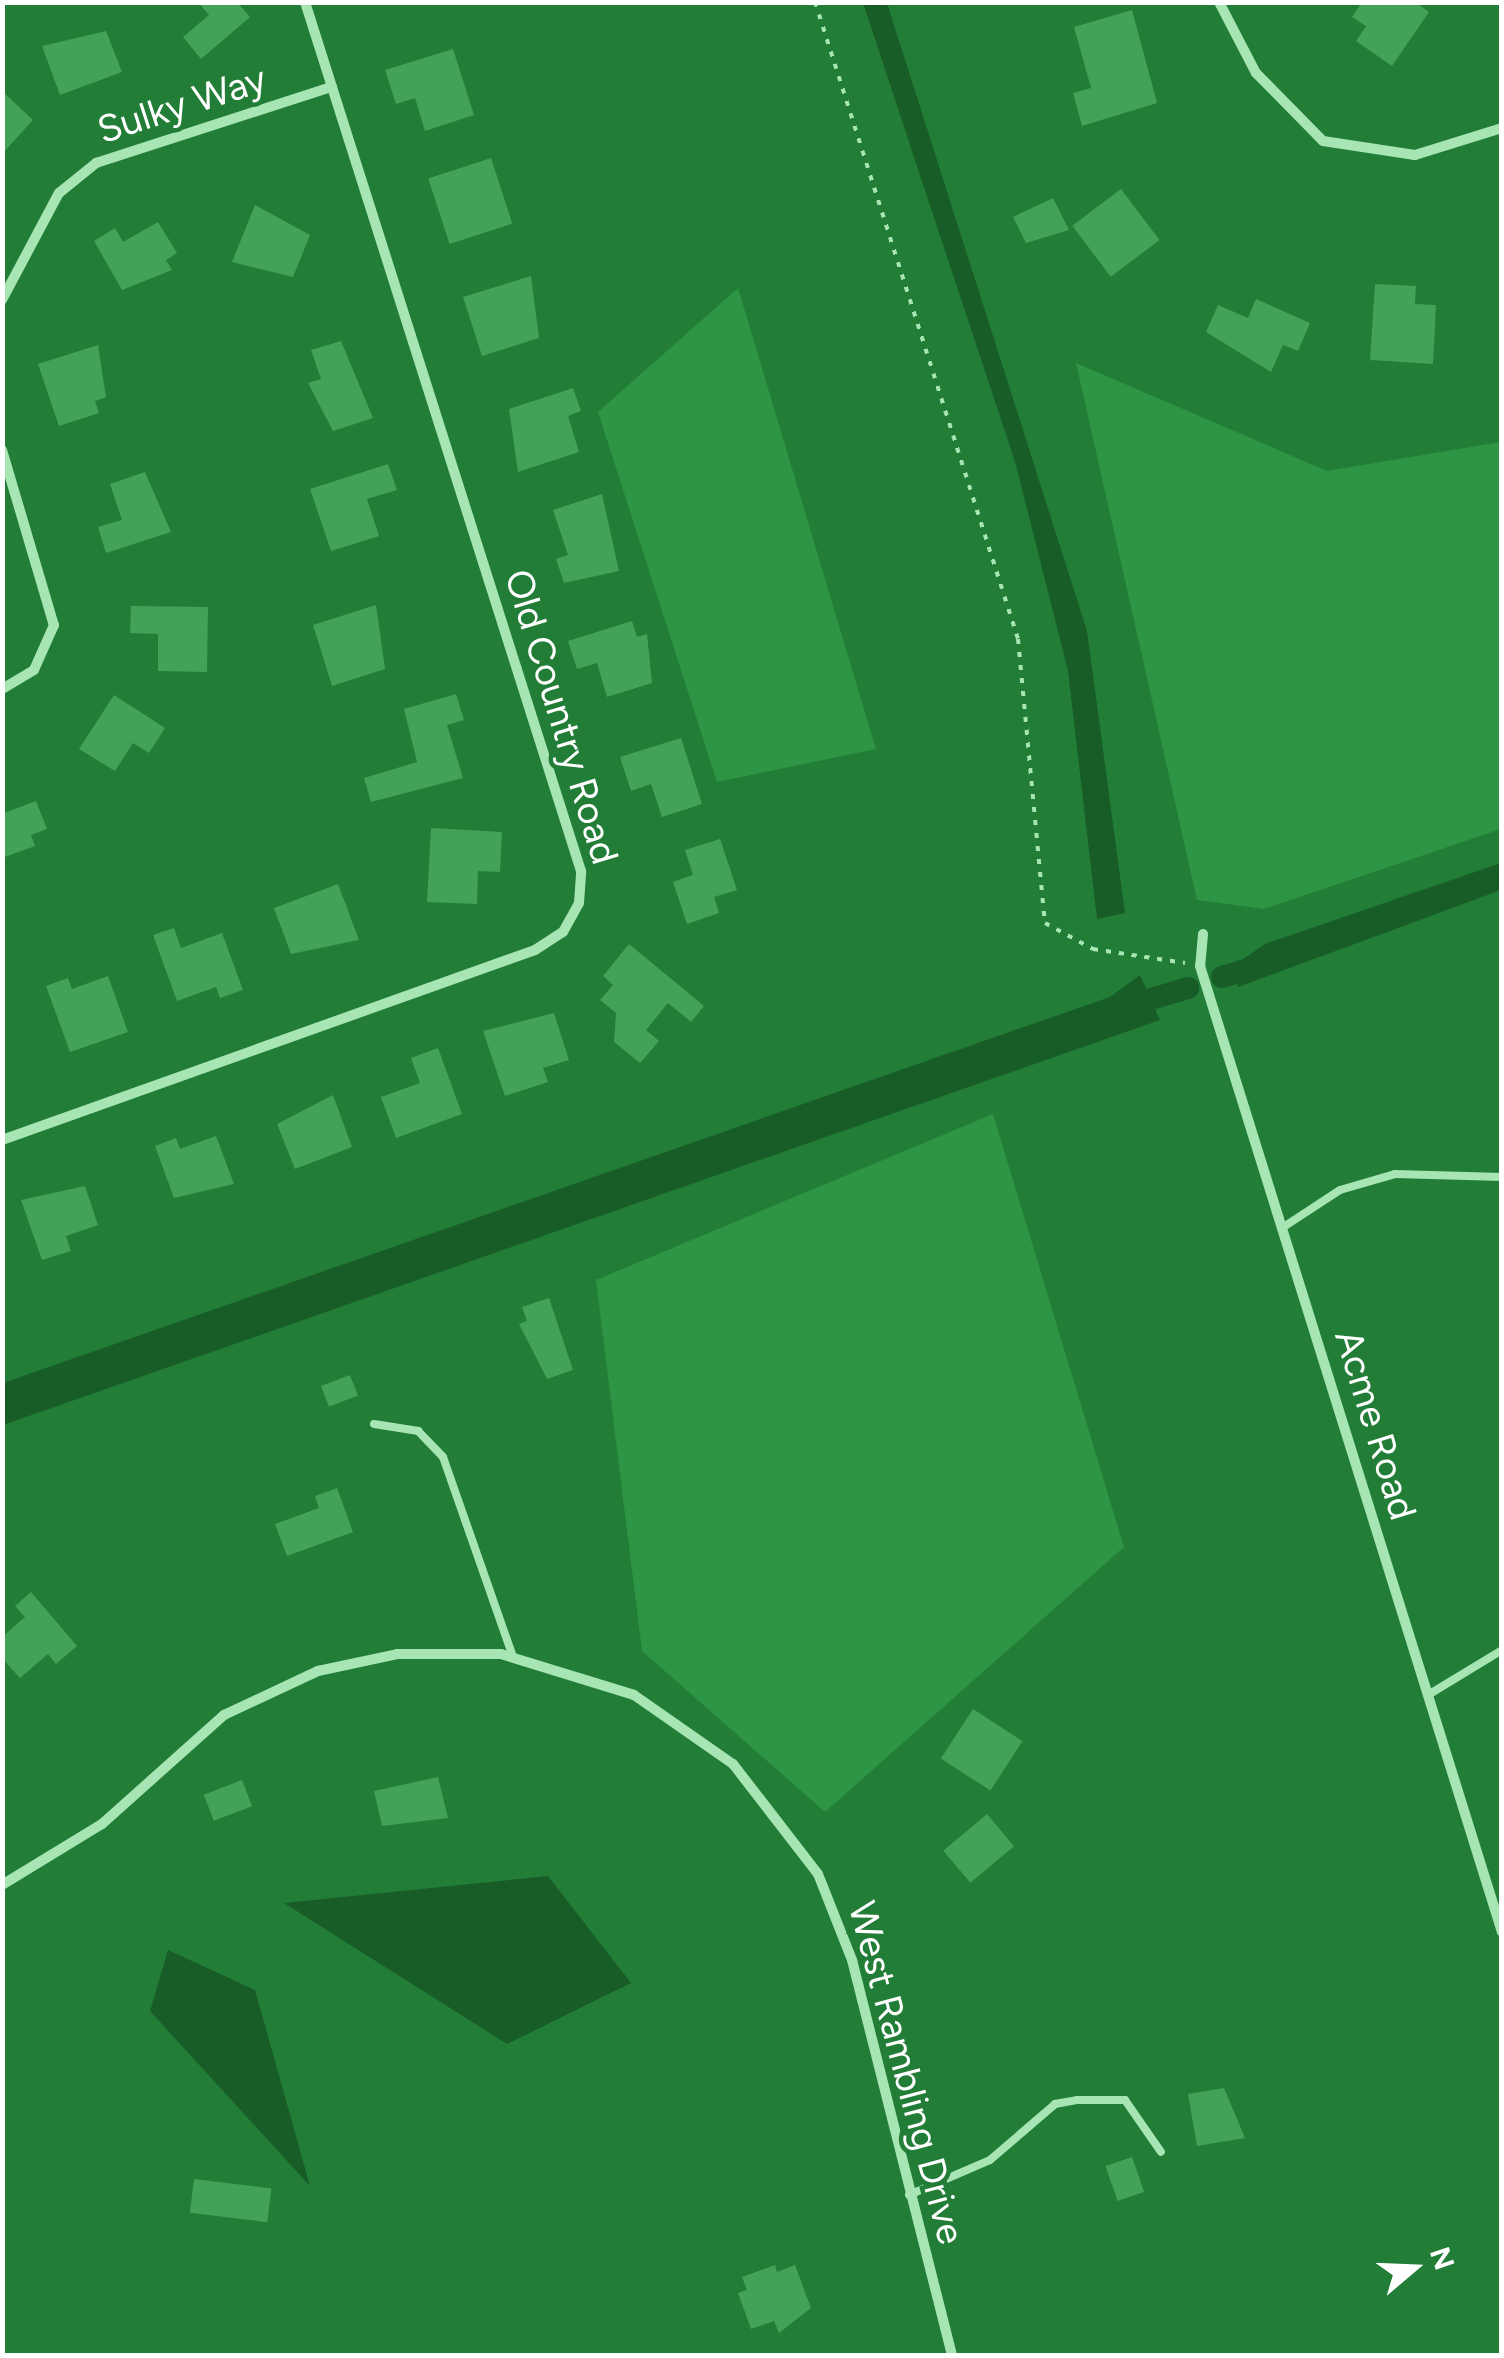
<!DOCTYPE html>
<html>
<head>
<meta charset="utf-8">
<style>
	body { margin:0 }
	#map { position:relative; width:1504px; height:2358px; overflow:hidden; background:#227d37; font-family:Figtree,sans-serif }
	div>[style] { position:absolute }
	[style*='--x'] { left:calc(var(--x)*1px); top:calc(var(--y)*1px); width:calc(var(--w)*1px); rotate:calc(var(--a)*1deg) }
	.green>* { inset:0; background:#2d9543 }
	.water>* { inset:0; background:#185d28 }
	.canal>* { height:22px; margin:-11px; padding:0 11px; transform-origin:11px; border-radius:11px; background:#185d28 }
	.building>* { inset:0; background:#42a258; transform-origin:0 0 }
	.path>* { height:4px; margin-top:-2px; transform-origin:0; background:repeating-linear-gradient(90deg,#a7e6b4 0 5px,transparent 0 13px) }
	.service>* { height:8px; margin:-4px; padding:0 4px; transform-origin:4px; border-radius:4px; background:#a7e6b4 }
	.minor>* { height:10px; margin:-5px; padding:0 5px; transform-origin:5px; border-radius:5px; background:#a7e6b4 }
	span { translate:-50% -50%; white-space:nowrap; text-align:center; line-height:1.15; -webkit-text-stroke:9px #227d37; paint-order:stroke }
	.street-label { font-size:38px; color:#fff }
	.frame { position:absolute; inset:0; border:5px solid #fff; pointer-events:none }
	.north { position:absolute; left:1364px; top:2218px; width:100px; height:100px; -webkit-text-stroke:8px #227d37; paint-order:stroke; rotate:71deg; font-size:28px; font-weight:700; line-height:40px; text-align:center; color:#fff }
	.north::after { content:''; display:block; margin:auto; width:35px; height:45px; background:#fff; clip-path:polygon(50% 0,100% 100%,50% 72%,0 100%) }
</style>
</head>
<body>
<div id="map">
	<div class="green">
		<div style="clip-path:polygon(738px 288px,876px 749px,717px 782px,598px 412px)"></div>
		<div style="clip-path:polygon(1076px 363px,1327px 471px,1501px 442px,1501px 829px,1264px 909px,1197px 900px)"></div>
		<div style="clip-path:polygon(993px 1114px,1124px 1547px,825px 1812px,642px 1651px,596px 1280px)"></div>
	</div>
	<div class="water">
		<div style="clip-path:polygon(863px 3px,887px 3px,1087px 631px,1125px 913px,1097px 919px,1068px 671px,1016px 465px)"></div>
		<div style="clip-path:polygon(1501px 863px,1501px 890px,1238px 987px,1232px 967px,1265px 944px)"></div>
		<div style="clip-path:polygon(1140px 975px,1160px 1020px,3px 1425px,3px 1383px,1110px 997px)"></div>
		<div style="clip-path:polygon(548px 1876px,631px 1983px,507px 2044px,284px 1903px)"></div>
		<div style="clip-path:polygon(168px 1950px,255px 1990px,310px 2186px,150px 2011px)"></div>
	</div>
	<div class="canal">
		<div style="--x:1222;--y:977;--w:42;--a:-16.7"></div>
		<div style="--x:1124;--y:1007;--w:67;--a:-16.5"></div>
	</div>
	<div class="building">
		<div style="clip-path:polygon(198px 2px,237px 2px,250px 17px,201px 59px,183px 37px,209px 15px)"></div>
		<div style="clip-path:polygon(1362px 2px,1415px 2px,1429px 12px,1392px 66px,1356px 41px,1366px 26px,1352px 17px)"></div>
		<div style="clip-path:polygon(1132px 10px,1157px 103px,1082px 126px,1073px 93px,1091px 88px,1074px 27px)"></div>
		<div style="clip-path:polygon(106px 31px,122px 72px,60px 95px,42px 46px)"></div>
		<div style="clip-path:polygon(453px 49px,474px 115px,425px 131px,415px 98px,396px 104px,385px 70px)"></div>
		<div style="clip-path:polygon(2px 91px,33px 120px,2px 154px)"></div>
		<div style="left:491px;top:158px;width:69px;height:66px;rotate:72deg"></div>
		<div style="left:1121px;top:189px;width:64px;height:61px;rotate:53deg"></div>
		<div style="clip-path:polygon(1053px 198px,1069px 230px,1026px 243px,1013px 217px)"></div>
		<div style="clip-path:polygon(255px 205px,310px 235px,293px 277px,232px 262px)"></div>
		<div style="clip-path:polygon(158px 222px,177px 253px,166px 260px,172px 270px,122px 290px,94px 241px,115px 228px,123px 242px)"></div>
		<div style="clip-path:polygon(531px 276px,539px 338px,482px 356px,463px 297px)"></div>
		<div style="clip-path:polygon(1375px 284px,1416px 286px,1415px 304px,1436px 305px,1433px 364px,1370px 360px)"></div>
		<div style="clip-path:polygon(1256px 299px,1310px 323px,1298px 351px,1283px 345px,1271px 372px,1206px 332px,1218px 305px,1248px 318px)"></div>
		<div style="clip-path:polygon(341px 341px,373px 418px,333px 431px,308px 383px,321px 379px,311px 350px)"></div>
		<div style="clip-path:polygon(98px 345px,106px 397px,95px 401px,99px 413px,59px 426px,38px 364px)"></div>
		<div style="clip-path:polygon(573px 388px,581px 411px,568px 416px,579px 452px,518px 472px,509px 409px)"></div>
		<div style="clip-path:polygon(388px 464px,397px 490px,367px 499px,379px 536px,331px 551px,310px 489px)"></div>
		<div style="clip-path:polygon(145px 472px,171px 532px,106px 553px,98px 527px,122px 520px,110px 484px)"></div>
		<div style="clip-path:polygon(602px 494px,619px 571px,564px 583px,556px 559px,568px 555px,553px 510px)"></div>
		<div style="clip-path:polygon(376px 605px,385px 669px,332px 686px,313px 625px)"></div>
		<div style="clip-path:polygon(131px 606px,208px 607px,207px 672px,158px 671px,158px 634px,130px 633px)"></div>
		<div style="clip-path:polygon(632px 621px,637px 637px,647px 634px,652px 683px,607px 697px,597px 663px,577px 669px,568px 641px)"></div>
		<div style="clip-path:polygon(456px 694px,464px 720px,447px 725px,463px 778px,371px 802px,364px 778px,417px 762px,404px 709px)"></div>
		<div style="clip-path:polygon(114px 695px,165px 728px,149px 753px,133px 743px,115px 771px,79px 749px)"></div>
		<div style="clip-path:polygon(681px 738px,702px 804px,662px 817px,651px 784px,631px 791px,620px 757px)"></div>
		<div style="clip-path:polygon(36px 801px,47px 829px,31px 835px,35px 846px,2px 858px,2px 814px)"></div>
		<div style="clip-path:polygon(431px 828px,502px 832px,500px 872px,478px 871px,477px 904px,427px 902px)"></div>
		<div style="clip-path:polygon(720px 839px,737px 890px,714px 897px,719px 913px,687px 924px,673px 882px,693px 875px,685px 850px)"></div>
		<div style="clip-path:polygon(338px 884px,359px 940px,291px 954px,274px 908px)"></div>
		<div style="clip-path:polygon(174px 928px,181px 948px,222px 933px,243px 990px,220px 998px,216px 987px,177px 1001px,153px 935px)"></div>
		<div style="clip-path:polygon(629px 944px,704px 1006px,691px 1022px,668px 1003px,646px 1030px,659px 1041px,640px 1063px,614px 1042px,616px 1013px,600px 1000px,613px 985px,603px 976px)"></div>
		<div style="clip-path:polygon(108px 976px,128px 1032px,70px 1052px,46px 986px,68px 978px,72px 989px)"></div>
		<div style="clip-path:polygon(554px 1013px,569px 1060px,543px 1068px,548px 1082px,505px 1096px,483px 1031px)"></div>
		<div style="clip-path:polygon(438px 1048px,462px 1114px,396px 1138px,381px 1097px,420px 1083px,411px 1058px)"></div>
		<div style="clip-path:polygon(333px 1095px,352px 1147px,295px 1169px,277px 1124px)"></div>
		<div style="clip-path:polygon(216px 1136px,234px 1184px,174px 1198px,155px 1146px,176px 1138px,180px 1149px)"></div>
		<div style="clip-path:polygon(85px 1186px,98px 1225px,66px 1236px,71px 1251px,42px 1260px,21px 1200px)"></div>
		<div style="clip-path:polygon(549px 1298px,573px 1370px,547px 1379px,519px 1324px,527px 1321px,522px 1307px)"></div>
		<div style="left:350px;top:1375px;width:22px;height:31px;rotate:69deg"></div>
		<div style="clip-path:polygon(337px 1488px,353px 1532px,287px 1556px,275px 1524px,319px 1508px,315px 1496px)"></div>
		<div style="clip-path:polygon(31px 1592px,77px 1646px,56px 1664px,48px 1654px,20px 1678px,2px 1658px,2px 1637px,25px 1617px,15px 1606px)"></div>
		<div style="left:973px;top:1709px;width:59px;height:59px;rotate:33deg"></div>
		<div style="clip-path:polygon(438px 1777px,448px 1818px,382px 1826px,374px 1791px)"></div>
		<div style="left:242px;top:1780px;width:28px;height:41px;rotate:69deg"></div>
		<div style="left:987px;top:1814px;width:42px;height:57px;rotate:50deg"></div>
		<div style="clip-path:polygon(1224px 2088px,1245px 2138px,1197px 2146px,1188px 2094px)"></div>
		<div style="left:1132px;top:2157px;width:37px;height:28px;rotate:71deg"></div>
		<div style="left:194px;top:2179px;width:78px;height:34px;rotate:7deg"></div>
		<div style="clip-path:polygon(775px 2265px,777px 2272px,795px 2265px,811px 2308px,779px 2333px,774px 2321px,751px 2329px,738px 2293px,747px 2290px,742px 2277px)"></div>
	</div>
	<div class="path">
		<div style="--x:815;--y:2;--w:669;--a:72.32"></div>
		<div style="--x:1018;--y:639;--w:285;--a:84.6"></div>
		<div style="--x:1045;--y:923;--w:55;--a:28.4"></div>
		<div style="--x:1093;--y:949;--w:93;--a:8.7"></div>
	</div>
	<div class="service">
		<div style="--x:1282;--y:1228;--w:69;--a:-33.2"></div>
		<div style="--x:1340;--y:1190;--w:57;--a:-16.2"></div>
		<div style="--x:1395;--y:1174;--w:107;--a:1.6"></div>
		<div style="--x:374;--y:1424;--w:45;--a:9"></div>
		<div style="--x:418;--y:1431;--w:36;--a:46"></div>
		<div style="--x:443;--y:1457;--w:212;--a:70.7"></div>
		<div style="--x:1428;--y:1695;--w:87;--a:-31.3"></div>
		<div style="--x:909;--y:2195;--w:88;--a:-23.4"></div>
		<div style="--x:990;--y:2160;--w:86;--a:-40.7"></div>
		<div style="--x:1055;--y:2104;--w:22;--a:-10"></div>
		<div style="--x:1077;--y:2100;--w:48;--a:0"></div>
		<div style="--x:1125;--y:2100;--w:63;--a:55.3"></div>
	</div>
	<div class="minor">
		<div style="--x:1219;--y:2;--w:80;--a:62.5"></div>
		<div style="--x:1256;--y:73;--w:95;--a:45.4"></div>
		<div style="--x:1323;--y:141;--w:93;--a:8.7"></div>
		<div style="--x:1415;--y:155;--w:91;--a:-17.2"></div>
		<div style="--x:2;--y:300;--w:121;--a:-62"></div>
		<div style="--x:59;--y:193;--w:48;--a:-39"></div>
		<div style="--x:96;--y:163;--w:248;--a:-17.9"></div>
		<div style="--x:2;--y:450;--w:183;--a:73.5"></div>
		<div style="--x:54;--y:625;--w:49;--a:114"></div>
		<div style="--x:34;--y:670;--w:37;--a:149"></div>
		<div style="--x:1203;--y:934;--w:32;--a:95"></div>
		<div style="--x:1200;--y:966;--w:1012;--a:72.64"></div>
		<div style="--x:2;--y:1140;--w:566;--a:-19.62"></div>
		<div style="--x:535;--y:950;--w:33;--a:-33"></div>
		<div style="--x:563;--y:932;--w:33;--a:-61"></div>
		<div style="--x:579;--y:903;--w:32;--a:-86"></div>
		<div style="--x:581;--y:871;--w:912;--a:-107.62"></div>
		<div style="--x:2;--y:1885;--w:117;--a:-31.4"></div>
		<div style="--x:102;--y:1824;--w:164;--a:-41.8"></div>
		<div style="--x:224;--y:1715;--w:104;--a:-25.1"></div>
		<div style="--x:318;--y:1671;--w:81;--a:-12.1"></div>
		<div style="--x:397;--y:1654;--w:104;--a:0"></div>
		<div style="--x:501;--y:1654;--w:139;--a:17.1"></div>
		<div style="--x:634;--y:1695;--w:121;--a:34.9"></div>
		<div style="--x:733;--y:1764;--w:139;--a:52.3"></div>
		<div style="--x:818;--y:1874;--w:92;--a:68.4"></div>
		<div style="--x:852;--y:1960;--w:408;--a:75.8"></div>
	</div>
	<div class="street-label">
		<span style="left:182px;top:105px;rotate:-18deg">Sulky Way</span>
		<span style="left:561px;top:717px;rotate:73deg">Old Country Road</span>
		<span style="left:1375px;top:1425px;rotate:73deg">Acme Road</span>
		<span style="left:906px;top:2073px;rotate:75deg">West Rambling Drive</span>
	</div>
	<div class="frame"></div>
	<div class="north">N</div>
</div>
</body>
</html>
